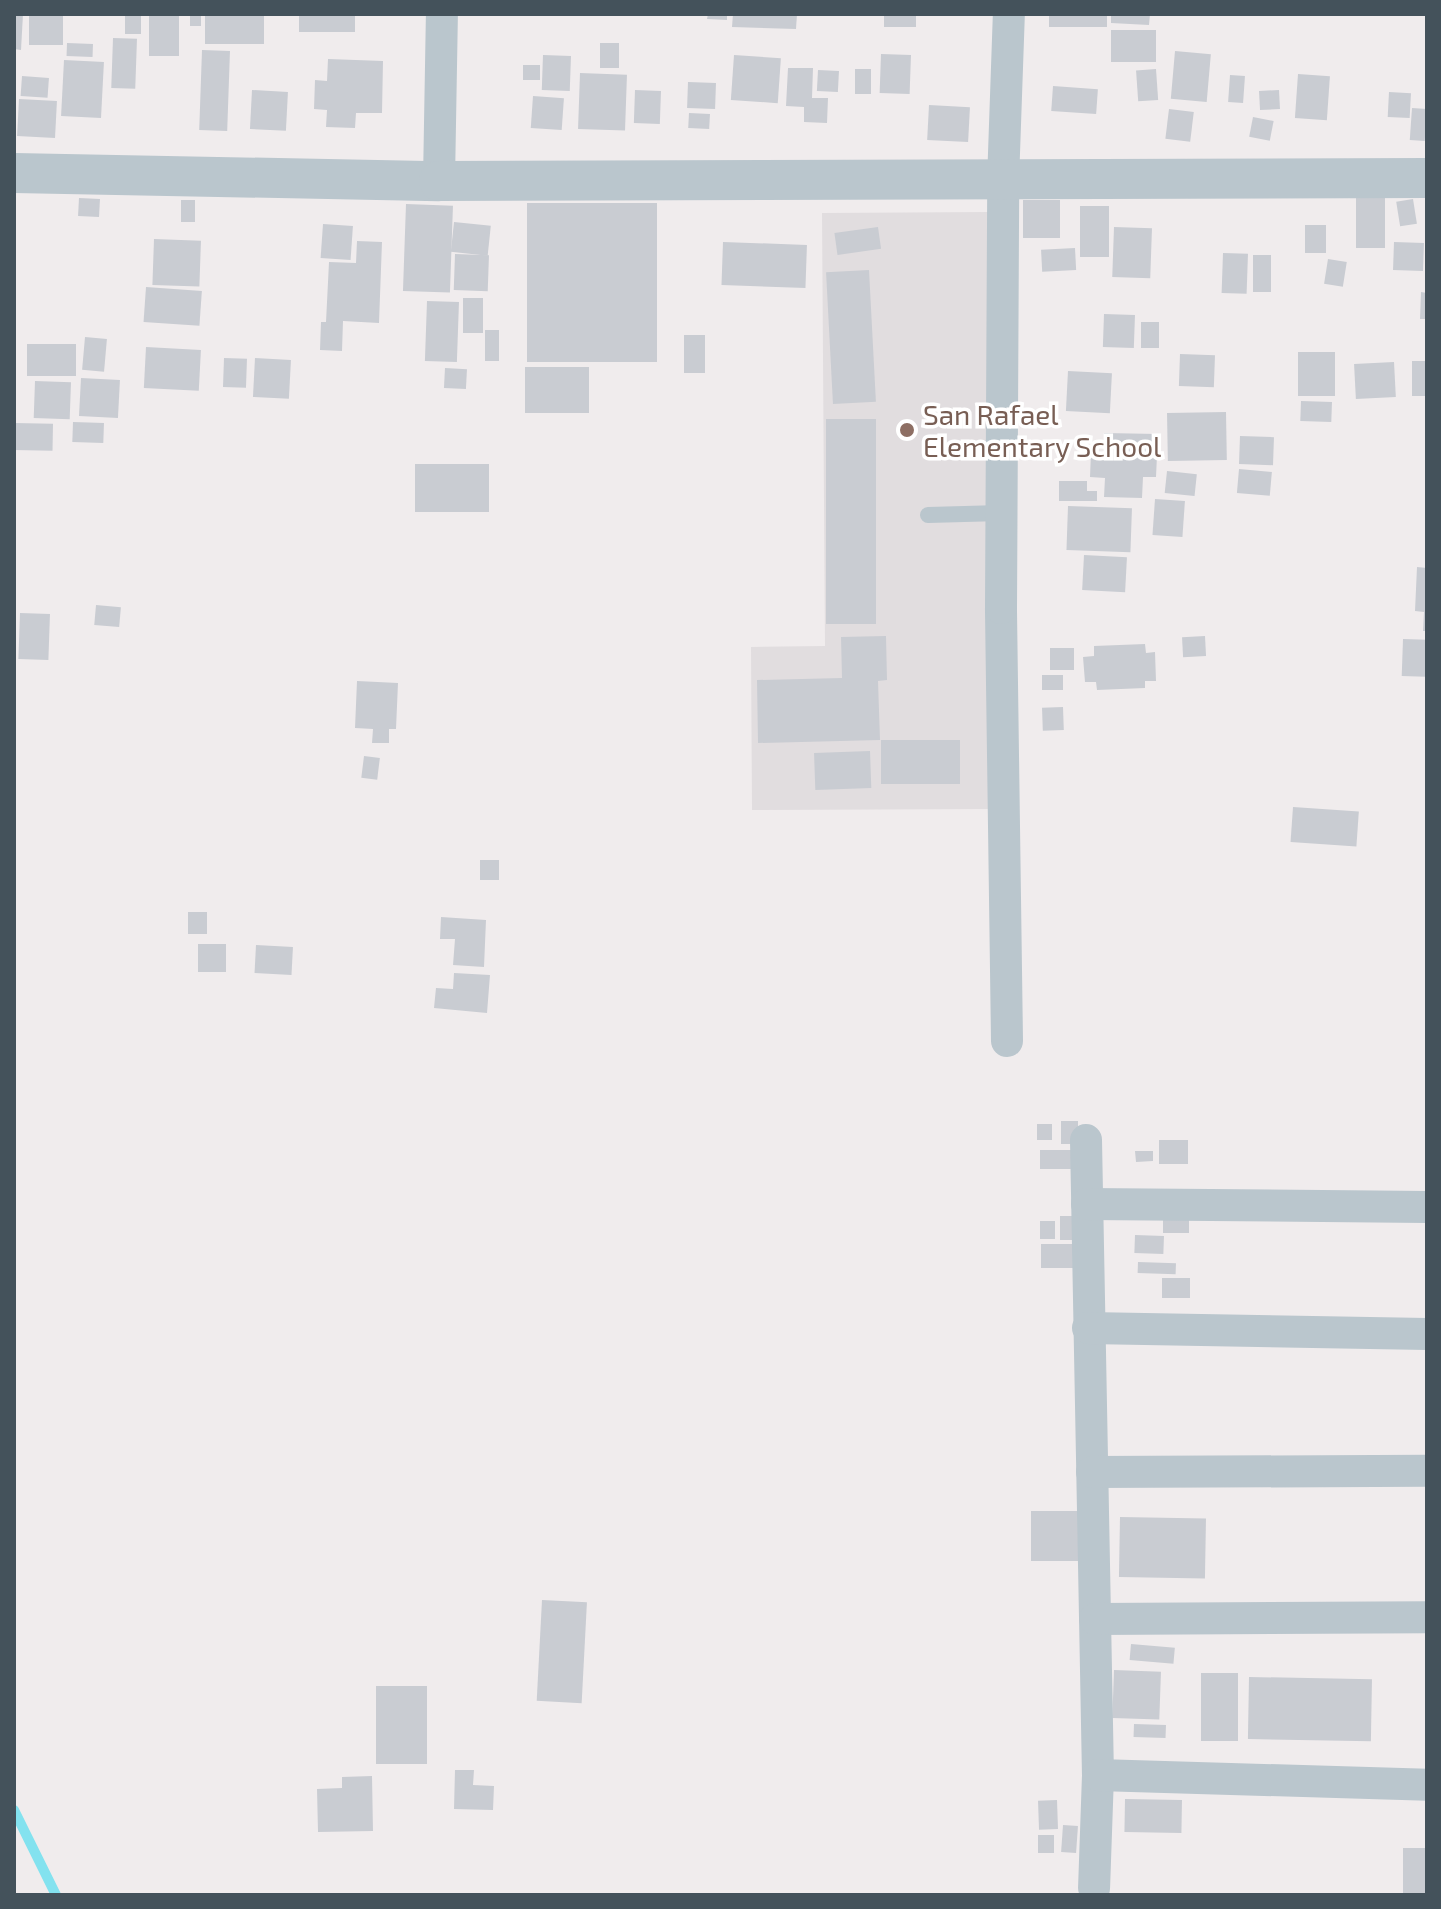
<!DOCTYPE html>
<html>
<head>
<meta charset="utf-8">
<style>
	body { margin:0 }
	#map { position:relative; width:1441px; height:1909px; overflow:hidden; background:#f0eced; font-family:"Exo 2",sans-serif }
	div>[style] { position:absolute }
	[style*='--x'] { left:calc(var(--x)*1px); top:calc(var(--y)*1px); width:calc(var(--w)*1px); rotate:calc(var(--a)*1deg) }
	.education>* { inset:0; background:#e1dddf }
	.stream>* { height:10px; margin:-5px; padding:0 5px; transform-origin:5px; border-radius:5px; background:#83e2ef }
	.building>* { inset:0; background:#c9ccd2; transform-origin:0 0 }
	.service>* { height:16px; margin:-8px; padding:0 8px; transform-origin:8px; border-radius:8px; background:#bac6cd }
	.minor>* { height:32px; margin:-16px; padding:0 16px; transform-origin:16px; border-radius:16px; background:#bac6cd }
	.tertiary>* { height:40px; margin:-20px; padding:0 20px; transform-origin:20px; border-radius:20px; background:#bac6cd }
	.dots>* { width:22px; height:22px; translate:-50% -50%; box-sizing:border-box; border:4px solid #fff; border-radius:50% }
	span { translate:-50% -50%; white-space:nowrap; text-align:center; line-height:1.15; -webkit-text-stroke:7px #fff; paint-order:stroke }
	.education-label { font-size:28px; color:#785e54 }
	.left { translate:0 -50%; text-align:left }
	.frame { position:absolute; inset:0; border:16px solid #44525b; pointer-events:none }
</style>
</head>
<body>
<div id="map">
	<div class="education">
		<div style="clip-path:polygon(989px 212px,993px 809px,752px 810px,751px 647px,825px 646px,822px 213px)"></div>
	</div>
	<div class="stream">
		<div style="--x:14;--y:1810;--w:95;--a:63.7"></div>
	</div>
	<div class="building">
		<div style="clip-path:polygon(14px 14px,23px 14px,21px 50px,14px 49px)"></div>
		<div style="left:29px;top:14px;width:34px;height:31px"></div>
		<div style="left:125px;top:14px;width:16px;height:20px"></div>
		<div style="left:149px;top:14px;width:30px;height:42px"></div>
		<div style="left:190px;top:14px;width:11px;height:12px"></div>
		<div style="left:205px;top:14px;width:59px;height:30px"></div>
		<div style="left:299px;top:14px;width:56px;height:18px"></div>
		<div style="clip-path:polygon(708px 14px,727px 14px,727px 20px,707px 19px)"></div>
		<div style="clip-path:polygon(733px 14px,797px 14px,796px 29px,732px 27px)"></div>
		<div style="left:884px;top:14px;width:32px;height:13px"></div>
		<div style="left:1049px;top:14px;width:58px;height:13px"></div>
		<div style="clip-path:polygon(1111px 14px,1150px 14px,1149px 25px,1111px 23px)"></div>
		<div style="left:1111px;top:30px;width:45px;height:32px"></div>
		<div style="left:113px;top:38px;width:24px;height:50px;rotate:2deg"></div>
		<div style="left:67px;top:43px;width:26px;height:13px;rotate:2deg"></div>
		<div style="left:600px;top:43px;width:19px;height:25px"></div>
		<div style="left:202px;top:50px;width:28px;height:80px;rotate:2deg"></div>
		<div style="left:1175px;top:51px;width:36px;height:48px;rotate:5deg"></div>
		<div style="left:881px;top:54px;width:30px;height:39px;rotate:2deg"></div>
		<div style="left:543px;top:55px;width:28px;height:35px;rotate:2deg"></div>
		<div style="left:734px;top:55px;width:47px;height:45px;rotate:4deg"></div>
		<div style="clip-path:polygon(328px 59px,383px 61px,382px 113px,356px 113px,355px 128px,326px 127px,327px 110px,314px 109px,315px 80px,327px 81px)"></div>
		<div style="left:64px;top:60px;width:40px;height:56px;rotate:3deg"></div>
		<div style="left:523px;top:65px;width:17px;height:15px"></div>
		<div style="clip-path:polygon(788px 68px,813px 68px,812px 98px,828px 98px,827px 123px,804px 122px,804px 107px,786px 106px)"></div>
		<div style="left:855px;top:69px;width:16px;height:25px"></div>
		<div style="left:1156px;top:69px;width:31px;height:20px;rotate:86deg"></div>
		<div style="left:818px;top:70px;width:21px;height:21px;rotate:3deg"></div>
		<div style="left:580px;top:73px;width:47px;height:56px;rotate:2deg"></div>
		<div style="left:1298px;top:74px;width:32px;height:44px;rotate:4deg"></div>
		<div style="left:1230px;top:75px;width:15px;height:27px;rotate:4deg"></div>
		<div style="left:22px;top:76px;width:27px;height:20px;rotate:4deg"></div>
		<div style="left:688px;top:82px;width:28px;height:26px;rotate:2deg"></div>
		<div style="left:1053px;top:86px;width:45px;height:25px;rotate:4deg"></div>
		<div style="left:252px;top:90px;width:36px;height:39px;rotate:3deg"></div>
		<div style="left:635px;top:90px;width:26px;height:33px;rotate:2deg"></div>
		<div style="left:1279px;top:90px;width:19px;height:20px;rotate:87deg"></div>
		<div style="left:1389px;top:92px;width:22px;height:25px;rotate:3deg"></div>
		<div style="left:533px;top:96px;width:31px;height:32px;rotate:4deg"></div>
		<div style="left:19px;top:99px;width:38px;height:37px;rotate:3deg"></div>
		<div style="left:929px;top:105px;width:41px;height:35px;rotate:3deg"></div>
		<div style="left:1412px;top:108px;width:15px;height:32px;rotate:4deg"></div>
		<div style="left:1169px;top:109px;width:25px;height:30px;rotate:7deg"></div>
		<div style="left:689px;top:113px;width:21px;height:15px;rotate:3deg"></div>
		<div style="left:1253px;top:117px;width:21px;height:20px;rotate:11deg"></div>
		<div style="left:1356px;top:196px;width:29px;height:52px"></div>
		<div style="left:79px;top:198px;width:21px;height:18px;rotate:3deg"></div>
		<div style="left:1413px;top:199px;width:25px;height:17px;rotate:81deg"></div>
		<div style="left:181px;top:200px;width:14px;height:22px"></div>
		<div style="left:1023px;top:200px;width:37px;height:38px"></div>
		<div style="left:527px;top:203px;width:130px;height:159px"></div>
		<div style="left:406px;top:204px;width:47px;height:87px;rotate:2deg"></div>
		<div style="left:1080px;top:206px;width:29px;height:51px"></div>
		<div style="left:454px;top:222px;width:37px;height:30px;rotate:6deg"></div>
		<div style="left:323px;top:224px;width:30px;height:34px;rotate:4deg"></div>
		<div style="left:1305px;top:225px;width:21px;height:28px"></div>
		<div style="left:878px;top:227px;width:22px;height:44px;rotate:82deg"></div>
		<div style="left:1114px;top:227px;width:38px;height:50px;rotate:2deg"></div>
		<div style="left:154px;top:239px;width:47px;height:46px;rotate:2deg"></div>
		<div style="clip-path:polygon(357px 241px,382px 242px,379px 323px,343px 321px,342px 351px,320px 350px,321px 322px,326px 322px,329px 262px,356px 263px)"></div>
		<div style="left:723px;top:242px;width:84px;height:43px;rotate:2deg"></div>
		<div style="left:1394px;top:242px;width:30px;height:28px;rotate:2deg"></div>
		<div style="left:1075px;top:248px;width:22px;height:34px;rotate:87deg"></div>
		<div style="left:1223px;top:253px;width:25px;height:40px;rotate:2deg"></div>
		<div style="left:455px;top:254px;width:34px;height:36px;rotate:2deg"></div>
		<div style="left:1253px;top:255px;width:18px;height:37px"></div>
		<div style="left:1328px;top:259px;width:19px;height:25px;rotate:9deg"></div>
		<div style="left:869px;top:270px;width:132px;height:43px;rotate:87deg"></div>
		<div style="left:146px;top:287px;width:56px;height:35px;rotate:4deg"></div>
		<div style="clip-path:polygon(1421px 292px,1427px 293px,1427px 319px,1420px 319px)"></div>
		<div style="left:463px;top:298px;width:20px;height:35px"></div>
		<div style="left:427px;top:301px;width:32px;height:60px;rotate:2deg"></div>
		<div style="left:1104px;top:314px;width:31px;height:33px;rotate:2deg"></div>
		<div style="left:1141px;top:322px;width:18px;height:26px"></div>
		<div style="left:485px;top:330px;width:14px;height:31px"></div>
		<div style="left:684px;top:335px;width:21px;height:38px"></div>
		<div style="left:85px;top:337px;width:22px;height:33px;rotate:5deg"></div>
		<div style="left:27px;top:344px;width:49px;height:32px"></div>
		<div style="left:146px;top:347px;width:55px;height:41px;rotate:3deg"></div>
		<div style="left:1298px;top:352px;width:37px;height:44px"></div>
		<div style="left:1180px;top:354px;width:35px;height:32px;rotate:2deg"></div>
		<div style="left:224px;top:358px;width:23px;height:29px;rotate:2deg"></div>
		<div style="left:255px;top:358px;width:36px;height:39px;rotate:3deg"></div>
		<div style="left:1412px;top:361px;width:15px;height:35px"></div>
		<div style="left:1394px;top:362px;width:35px;height:40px;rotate:87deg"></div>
		<div style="left:525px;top:367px;width:64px;height:46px"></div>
		<div style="left:445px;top:368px;width:22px;height:20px;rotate:3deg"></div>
		<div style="left:1068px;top:371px;width:44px;height:40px;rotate:3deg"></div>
		<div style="left:81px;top:378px;width:39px;height:38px;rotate:3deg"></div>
		<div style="left:35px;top:381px;width:36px;height:37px;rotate:2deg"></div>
		<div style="left:1301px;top:401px;width:31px;height:20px;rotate:2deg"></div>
		<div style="left:1226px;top:412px;width:48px;height:59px;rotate:89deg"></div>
		<div style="left:826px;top:419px;width:50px;height:205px"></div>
		<div style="left:73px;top:422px;width:31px;height:20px;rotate:2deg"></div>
		<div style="left:14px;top:423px;width:39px;height:27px;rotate:1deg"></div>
		<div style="clip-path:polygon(1104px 433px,1158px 434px,1156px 477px,1143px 477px,1142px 498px,1104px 497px,1105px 478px,1090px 477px,1091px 452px,1104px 453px)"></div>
		<div style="left:1240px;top:436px;width:34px;height:28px;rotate:2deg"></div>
		<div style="left:415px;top:464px;width:74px;height:48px"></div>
		<div style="left:1239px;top:469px;width:33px;height:24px;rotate:5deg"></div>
		<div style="left:1167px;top:471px;width:30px;height:22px;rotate:6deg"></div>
		<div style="clip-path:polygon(1059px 481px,1087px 481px,1087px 491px,1097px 491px,1097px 501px,1059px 501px)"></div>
		<div style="left:1155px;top:499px;width:30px;height:36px;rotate:4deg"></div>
		<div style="left:1068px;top:506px;width:64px;height:44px;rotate:2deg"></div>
		<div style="left:1084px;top:555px;width:43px;height:35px;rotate:3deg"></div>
		<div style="clip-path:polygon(1417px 567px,1427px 568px,1427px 631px,1423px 631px,1424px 612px,1415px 611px)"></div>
		<div style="left:96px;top:605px;width:25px;height:20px;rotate:5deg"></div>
		<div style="left:20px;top:613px;width:30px;height:46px;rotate:2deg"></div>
		<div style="clip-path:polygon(886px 636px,887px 680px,878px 681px,880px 740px,758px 743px,757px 680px,842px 678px,841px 637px)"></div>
		<div style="left:1205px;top:636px;width:20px;height:23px;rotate:87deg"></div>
		<div style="left:1403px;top:639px;width:24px;height:37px;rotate:2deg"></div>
		<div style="clip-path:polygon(1145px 644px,1146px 653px,1155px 652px,1156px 681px,1145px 681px,1145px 688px,1097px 690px,1096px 682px,1085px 682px,1083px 657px,1094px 656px,1094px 646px)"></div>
		<div style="left:1074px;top:648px;width:22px;height:24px;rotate:90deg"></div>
		<div style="left:1042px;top:675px;width:21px;height:15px"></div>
		<div style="clip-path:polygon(357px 681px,398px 683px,396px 729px,389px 729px,389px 743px,372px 743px,373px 729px,355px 728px)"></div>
		<div style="left:1063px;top:707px;width:23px;height:21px;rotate:88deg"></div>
		<div style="left:881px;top:740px;width:79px;height:44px"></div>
		<div style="left:870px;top:751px;width:37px;height:56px;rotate:88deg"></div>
		<div style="left:364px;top:756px;width:16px;height:22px;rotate:7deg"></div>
		<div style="left:1293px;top:807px;width:66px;height:35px;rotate:4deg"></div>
		<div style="left:480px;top:860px;width:19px;height:20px"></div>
		<div style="left:207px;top:912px;width:22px;height:19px;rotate:90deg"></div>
		<div style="clip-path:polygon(441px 917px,486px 920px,484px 967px,453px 965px,455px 939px,440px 939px)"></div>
		<div style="left:198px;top:944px;width:28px;height:28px"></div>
		<div style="left:256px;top:945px;width:37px;height:28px;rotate:3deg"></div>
		<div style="clip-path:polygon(454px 973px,490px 975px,487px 1013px,434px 1008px,436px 988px,453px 989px)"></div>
		<div style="left:1061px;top:1121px;width:17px;height:23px"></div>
		<div style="left:1037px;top:1124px;width:15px;height:16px"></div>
		<div style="left:1159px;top:1140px;width:29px;height:24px"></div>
		<div style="left:1040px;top:1150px;width:37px;height:19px"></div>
		<div style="clip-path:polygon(1135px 1151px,1153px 1151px,1153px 1161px,1136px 1162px)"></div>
		<div style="left:1060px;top:1216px;width:24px;height:24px"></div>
		<div style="left:1163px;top:1217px;width:26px;height:16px"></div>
		<div style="left:1040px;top:1221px;width:15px;height:18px"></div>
		<div style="left:1135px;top:1235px;width:29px;height:18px;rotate:2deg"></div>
		<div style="left:1041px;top:1244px;width:36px;height:24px"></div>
		<div style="left:1138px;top:1262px;width:38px;height:11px;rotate:2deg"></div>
		<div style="left:1162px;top:1278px;width:28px;height:20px"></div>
		<div style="left:1031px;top:1511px;width:47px;height:50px"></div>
		<div style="left:1120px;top:1517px;width:86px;height:60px;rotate:1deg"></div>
		<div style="left:542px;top:1600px;width:45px;height:101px;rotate:3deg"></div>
		<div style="left:1131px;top:1644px;width:44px;height:16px;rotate:5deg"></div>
		<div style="left:1114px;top:1670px;width:47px;height:48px;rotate:2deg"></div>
		<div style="left:1201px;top:1673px;width:37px;height:68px"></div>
		<div style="left:1249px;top:1677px;width:123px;height:62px;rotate:1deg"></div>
		<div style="left:376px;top:1686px;width:51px;height:78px"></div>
		<div style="left:1134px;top:1724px;width:32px;height:13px;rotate:2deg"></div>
		<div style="clip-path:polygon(455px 1770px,474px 1770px,473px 1785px,494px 1786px,493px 1810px,454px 1809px)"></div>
		<div style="clip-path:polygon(372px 1776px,373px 1831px,318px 1832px,317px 1789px,342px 1788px,342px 1777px)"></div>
		<div style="left:1125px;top:1799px;width:57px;height:33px;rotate:1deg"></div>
		<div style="left:1057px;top:1800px;width:29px;height:19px;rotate:88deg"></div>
		<div style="left:1063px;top:1825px;width:15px;height:27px;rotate:4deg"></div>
		<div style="left:1038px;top:1835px;width:16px;height:18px"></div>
		<div style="left:1403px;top:1848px;width:24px;height:47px"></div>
	</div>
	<div class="service">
		<div style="--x:928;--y:515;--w:73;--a:-1.6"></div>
	</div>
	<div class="minor">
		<div style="--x:439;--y:181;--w:167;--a:-89"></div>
		<div style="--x:1007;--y:1041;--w:433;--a:-90.8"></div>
		<div style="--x:1001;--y:608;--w:426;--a:-89.7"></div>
		<div style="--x:1003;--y:182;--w:168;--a:-88"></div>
		<div style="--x:1086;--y:1140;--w:635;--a:88.92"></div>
		<div style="--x:1098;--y:1775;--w:113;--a:92"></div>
		<div style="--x:1087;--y:1204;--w:340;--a:0.5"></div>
		<div style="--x:1088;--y:1328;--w:339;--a:1"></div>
		<div style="--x:1092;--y:1472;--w:335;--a:-0.2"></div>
		<div style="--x:1095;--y:1619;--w:332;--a:-0.3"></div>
		<div style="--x:1098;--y:1775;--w:329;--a:1.7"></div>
	</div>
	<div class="tertiary">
		<div style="--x:14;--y:173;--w:425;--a:1.1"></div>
		<div style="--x:439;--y:181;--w:988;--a:-0.17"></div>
	</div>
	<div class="dots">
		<div style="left:907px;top:430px;background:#8d6e63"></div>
	</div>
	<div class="education-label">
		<span class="left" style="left:923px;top:430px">San Rafael<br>Elementary School</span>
	</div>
	<div class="frame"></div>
</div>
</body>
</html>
